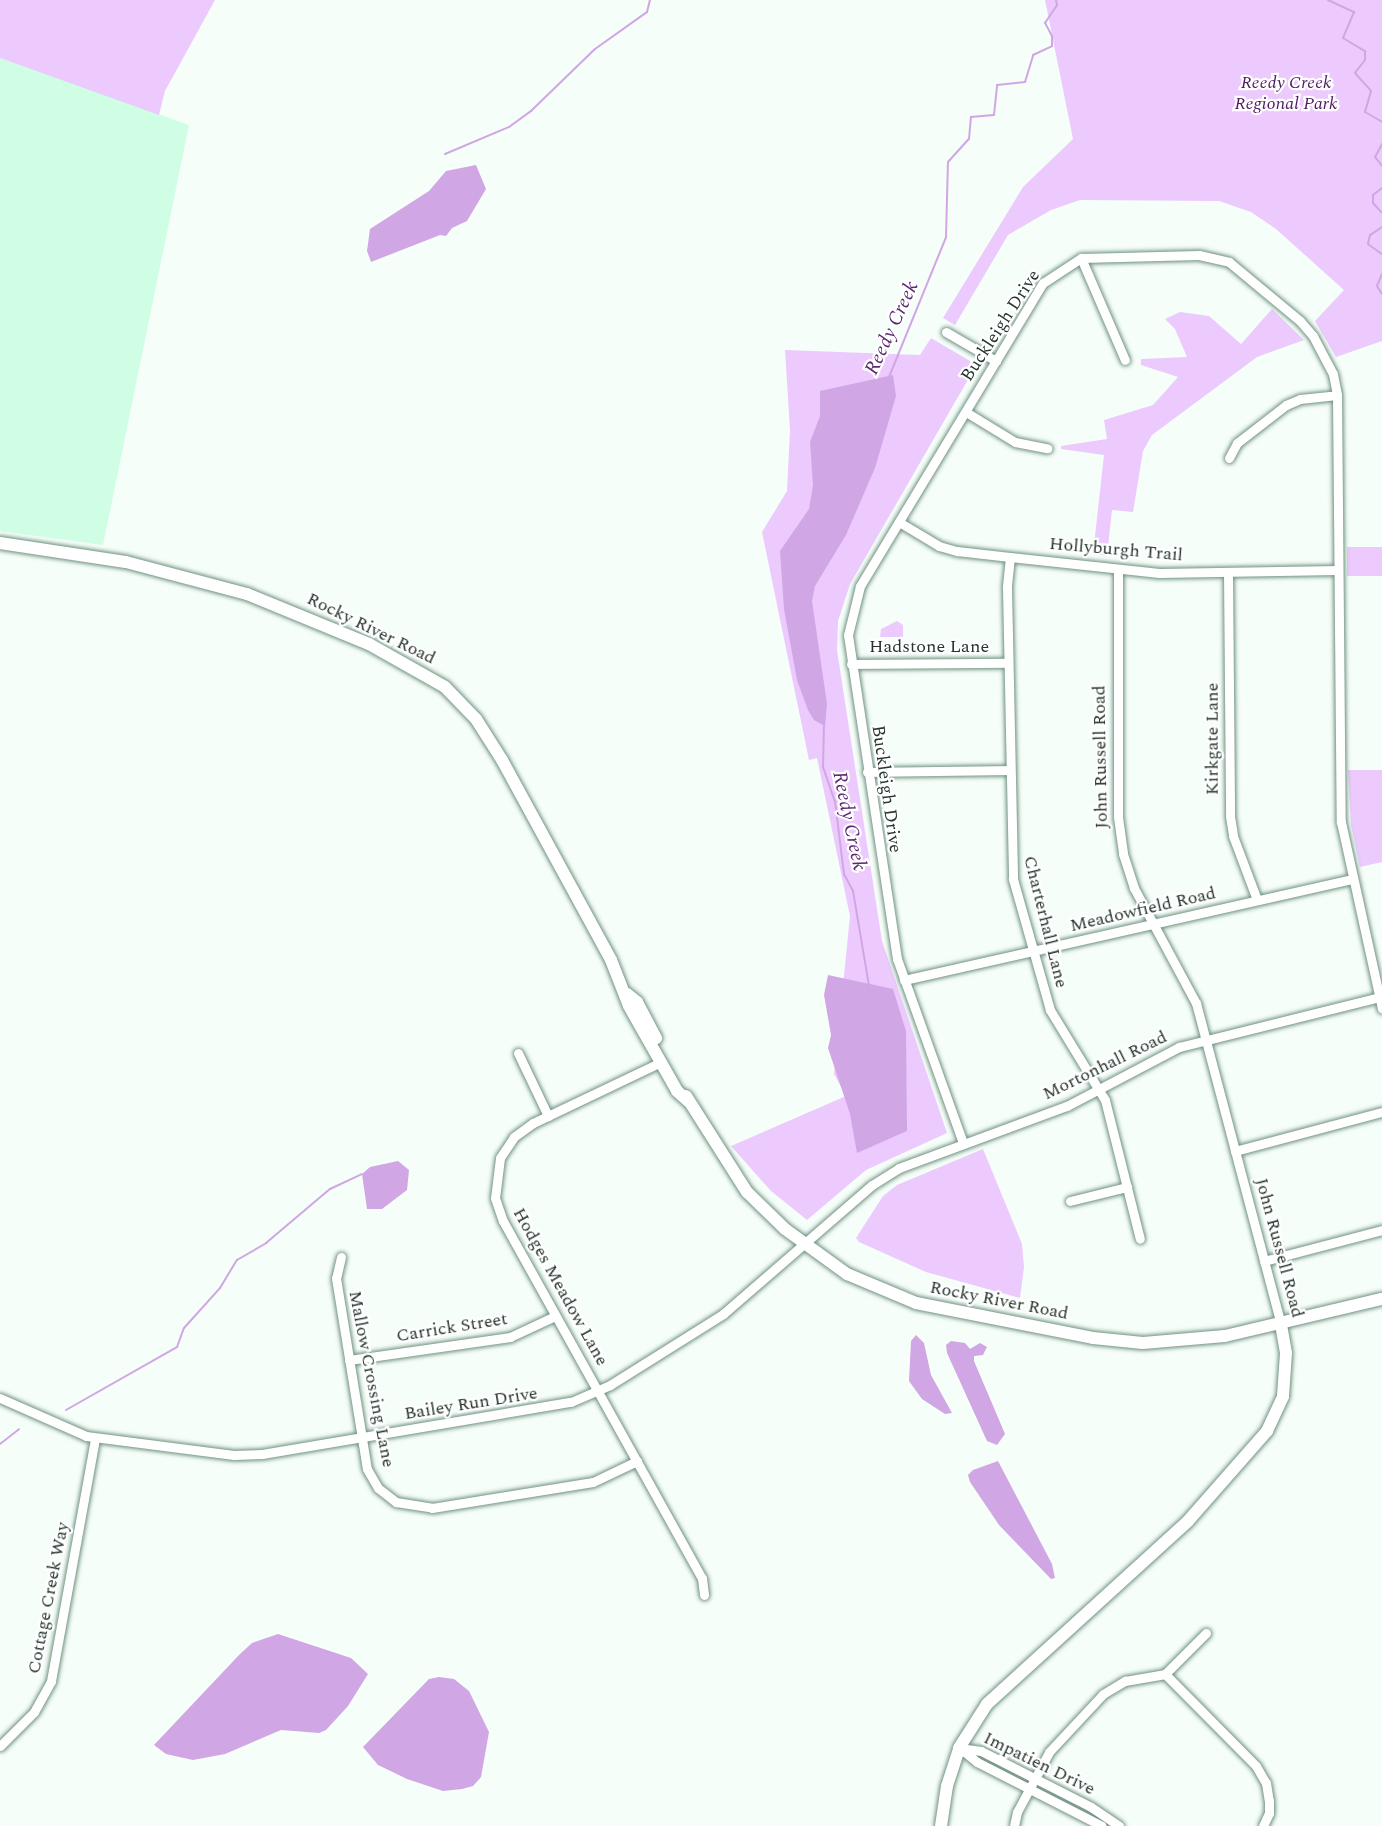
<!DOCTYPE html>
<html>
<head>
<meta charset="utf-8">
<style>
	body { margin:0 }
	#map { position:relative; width:1382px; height:1826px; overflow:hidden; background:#f6fef9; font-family:Spectral,serif }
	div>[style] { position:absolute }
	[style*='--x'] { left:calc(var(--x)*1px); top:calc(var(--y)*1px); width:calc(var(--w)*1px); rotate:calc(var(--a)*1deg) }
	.built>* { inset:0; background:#cffee5 }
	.green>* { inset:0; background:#eccafd; transform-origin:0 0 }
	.water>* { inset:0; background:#d0a6e4 }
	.stream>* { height:2px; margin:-1px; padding:0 1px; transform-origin:1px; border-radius:1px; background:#d0a6e4 }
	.roads { filter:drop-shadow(0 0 2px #6f9280) drop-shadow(0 0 2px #6f9280) }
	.minor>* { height:9px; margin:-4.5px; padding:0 4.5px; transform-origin:4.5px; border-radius:4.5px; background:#fff }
	.tertiary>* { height:12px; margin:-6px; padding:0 6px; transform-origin:6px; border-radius:6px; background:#fff }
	span { translate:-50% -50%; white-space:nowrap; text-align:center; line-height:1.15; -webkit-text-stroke:4.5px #fff; paint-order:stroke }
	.park-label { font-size:18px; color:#4f1b64; font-style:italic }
	.street-label { font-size:18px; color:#26352d }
	.water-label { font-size:20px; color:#5c2972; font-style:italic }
</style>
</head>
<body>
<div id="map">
	<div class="built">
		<div style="clip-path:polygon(0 58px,189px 125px,103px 545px,0 531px)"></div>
	</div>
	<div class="green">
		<div style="clip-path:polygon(0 0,215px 0,165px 91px,159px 115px,0 58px)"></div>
		<div style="clip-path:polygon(1045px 0,1382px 0,1382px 341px,1336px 357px,1315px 321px,1344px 290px,1276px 229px,1251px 212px,1219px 201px,1080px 200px,1051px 210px,1008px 235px,955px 325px,943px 318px,1023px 187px,1073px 139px)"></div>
		<div style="clip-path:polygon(1272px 309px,1304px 340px,1257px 357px,1152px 435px,1143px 451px,1133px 512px,1112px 510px,1107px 556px,1093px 554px,1104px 455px,1061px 449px,1061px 446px,1107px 439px,1104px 420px,1153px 405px,1178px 377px,1141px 365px,1141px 359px,1187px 357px,1175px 329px,1165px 319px,1180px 312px,1209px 316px,1241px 344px)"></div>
		<div style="clip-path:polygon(931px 338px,970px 361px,973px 371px,850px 584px,838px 621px,837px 650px,882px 941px,947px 1133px,866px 1170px,807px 1220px,771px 1191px,731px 1146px,846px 1096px,834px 1074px,850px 916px,817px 758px,809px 760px,762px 532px,787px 491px,790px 430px,785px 350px,920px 355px)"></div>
		<div style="left:1347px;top:547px;width:35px;height:29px"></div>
		<div style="clip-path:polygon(897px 621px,903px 625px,903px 637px,880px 637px,881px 629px)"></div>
		<div style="clip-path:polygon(1348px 770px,1382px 770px,1382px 862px,1360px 867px,1351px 825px)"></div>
		<div style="clip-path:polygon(983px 1149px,1022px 1244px,1024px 1267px,1020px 1298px,926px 1272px,859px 1242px,856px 1238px,883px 1196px,897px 1185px)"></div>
	</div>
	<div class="water">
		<div style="clip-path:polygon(476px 165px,486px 189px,467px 221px,452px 228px,446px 236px,440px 235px,371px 262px,367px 251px,370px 229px,429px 191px,446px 171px)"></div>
		<div style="clip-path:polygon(893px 375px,896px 396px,875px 468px,846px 535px,815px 586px,812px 601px,827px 704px,825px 726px,814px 720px,808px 710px,797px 680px,784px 609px,780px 551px,809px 509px,813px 485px,810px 442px,820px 416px,820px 391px)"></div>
		<div style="clip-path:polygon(828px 975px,893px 989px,906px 1031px,907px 1131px,857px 1153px,850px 1114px,828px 1048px,831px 1035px,824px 995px)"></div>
		<div style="clip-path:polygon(398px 1161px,409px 1170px,407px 1190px,382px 1209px,367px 1209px,362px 1174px,370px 1167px)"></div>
		<div style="clip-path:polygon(916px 1335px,924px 1343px,931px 1375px,952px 1413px,945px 1414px,922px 1399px,909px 1381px,911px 1341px)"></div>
		<div style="clip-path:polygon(951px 1341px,965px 1343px,970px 1349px,980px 1343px,987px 1347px,983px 1355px,974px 1356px,974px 1361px,1005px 1434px,997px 1445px,987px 1441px,947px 1353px,946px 1345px)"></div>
		<div style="clip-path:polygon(998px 1461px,1052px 1564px,1055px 1578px,1051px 1579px,999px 1525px,970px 1482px,968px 1475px,973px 1470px)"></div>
		<div style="clip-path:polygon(278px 1634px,351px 1658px,368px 1674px,348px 1706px,326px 1730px,319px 1733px,281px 1730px,225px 1754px,193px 1760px,166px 1754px,154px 1745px,239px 1655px,252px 1643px)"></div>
		<div style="clip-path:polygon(439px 1677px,454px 1679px,469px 1691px,489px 1732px,481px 1777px,473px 1786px,462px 1789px,443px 1791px,407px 1779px,378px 1765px,363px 1747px,429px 1679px)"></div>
	</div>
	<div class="stream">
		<div style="--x:1328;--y:0;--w:29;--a:25"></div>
		<div style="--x:1354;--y:12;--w:28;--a:113"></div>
		<div style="--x:1343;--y:38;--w:26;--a:31"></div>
		<div style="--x:1365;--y:51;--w:9;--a:90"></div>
		<div style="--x:1365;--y:60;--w:16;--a:128"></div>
		<div style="--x:1355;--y:73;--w:24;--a:48"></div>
		<div style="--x:1371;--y:91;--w:22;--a:106"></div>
		<div style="--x:1365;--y:112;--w:20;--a:30"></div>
		<div style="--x:1382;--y:144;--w:15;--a:118"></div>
		<div style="--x:1375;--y:157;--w:11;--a:52"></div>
		<div style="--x:445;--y:154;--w:69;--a:-22.9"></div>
		<div style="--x:509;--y:127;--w:27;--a:-36"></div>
		<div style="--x:531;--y:111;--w:89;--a:-44.1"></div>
		<div style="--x:595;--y:49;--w:64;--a:-35.4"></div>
		<div style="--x:647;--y:12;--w:12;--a:-76"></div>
		<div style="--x:1382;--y:188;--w:11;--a:142"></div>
		<div style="--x:1373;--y:195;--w:8;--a:90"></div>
		<div style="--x:1373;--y:203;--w:13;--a:48"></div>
		<div style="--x:1382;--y:227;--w:14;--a:146"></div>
		<div style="--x:1370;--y:235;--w:9;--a:103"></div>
		<div style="--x:1368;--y:244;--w:17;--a:36"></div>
		<div style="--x:1382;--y:274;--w:13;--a:113"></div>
		<div style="--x:1377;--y:286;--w:9;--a:58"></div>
		<div style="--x:889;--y:377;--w:151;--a:-67.8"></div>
		<div style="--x:946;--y:237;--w:75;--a:-88.5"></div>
		<div style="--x:948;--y:162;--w:31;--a:-48"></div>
		<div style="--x:969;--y:139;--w:22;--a:-85"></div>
		<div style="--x:971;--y:117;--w:23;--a:-5"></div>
		<div style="--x:994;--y:115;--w:30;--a:-84"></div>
		<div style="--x:997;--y:85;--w:28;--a:-6"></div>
		<div style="--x:1025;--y:82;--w:28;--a:-73"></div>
		<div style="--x:1033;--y:55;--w:21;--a:-25"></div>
		<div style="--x:1052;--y:46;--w:10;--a:-90"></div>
		<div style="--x:1052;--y:36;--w:15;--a:-118"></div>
		<div style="--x:1045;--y:23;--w:22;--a:-56"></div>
		<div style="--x:1057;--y:5;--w:5;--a:-101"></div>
		<div style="--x:824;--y:725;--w:42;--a:91.4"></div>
		<div style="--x:823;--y:767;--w:36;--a:71"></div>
		<div style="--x:835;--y:801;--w:74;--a:83"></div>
		<div style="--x:844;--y:874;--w:19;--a:62"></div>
		<div style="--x:853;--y:891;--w:96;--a:80.4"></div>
		<div style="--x:66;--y:1410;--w:128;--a:-29.6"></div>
		<div style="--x:177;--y:1347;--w:20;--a:-70"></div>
		<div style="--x:184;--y:1328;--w:54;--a:-48"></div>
		<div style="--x:220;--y:1288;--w:33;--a:-59"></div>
		<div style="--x:237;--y:1260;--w:34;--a:-30"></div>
		<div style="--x:266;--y:1243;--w:84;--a:-40.2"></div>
		<div style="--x:330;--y:1189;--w:35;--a:-25"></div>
		<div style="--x:0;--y:1444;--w:24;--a:-38"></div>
	</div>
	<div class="roads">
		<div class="minor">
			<div style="--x:1081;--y:258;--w:111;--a:66.7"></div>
			<div style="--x:946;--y:332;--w:58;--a:30.1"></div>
			<div style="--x:966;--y:412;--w:57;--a:31.5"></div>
			<div style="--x:1015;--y:442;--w:33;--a:11"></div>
			<div style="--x:1229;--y:458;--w:17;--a:-62"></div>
			<div style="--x:1237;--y:443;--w:62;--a:-37.8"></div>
			<div style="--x:1286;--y:405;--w:15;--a:-23"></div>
			<div style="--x:1300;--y:399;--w:37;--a:-6"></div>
			<div style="--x:899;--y:522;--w:47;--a:31"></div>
			<div style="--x:939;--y:546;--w:19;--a:16"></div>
			<div style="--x:957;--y:551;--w:53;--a:6.5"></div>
			<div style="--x:1010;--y:557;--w:150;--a:6.1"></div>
			<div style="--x:1159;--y:573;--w:179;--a:-1"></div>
			<div style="--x:1010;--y:557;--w:31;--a:96"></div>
			<div style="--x:1007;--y:588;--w:291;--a:88.8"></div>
			<div style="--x:1013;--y:879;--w:136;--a:74.2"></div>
			<div style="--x:1050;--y:1010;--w:105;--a:58.6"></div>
			<div style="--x:1105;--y:1100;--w:143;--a:75.9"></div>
			<div style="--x:1118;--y:569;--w:248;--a:90"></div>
			<div style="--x:1118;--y:817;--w:37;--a:82"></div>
			<div style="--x:1123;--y:854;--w:36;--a:72"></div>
			<div style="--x:1134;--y:888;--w:131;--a:61.7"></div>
			<div style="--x:1196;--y:1003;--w:332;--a:75.2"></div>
			<div style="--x:1228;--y:573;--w:243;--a:89.5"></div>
			<div style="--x:1230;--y:816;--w:20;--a:81"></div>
			<div style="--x:1233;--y:836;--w:68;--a:69.4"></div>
			<div style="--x:851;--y:664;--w:157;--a:-0.4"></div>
			<div style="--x:867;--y:772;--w:142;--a:-0.8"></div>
			<div style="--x:904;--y:980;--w:460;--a:-12.7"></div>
			<div style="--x:518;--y:1053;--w:70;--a:64.5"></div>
			<div style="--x:661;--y:1062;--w:142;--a:154.5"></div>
			<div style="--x:533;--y:1123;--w:24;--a:144"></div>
			<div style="--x:514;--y:1137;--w:25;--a:124"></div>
			<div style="--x:500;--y:1158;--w:40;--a:97.1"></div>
			<div style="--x:495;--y:1198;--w:24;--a:71"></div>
			<div style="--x:503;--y:1221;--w:409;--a:60.9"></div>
			<div style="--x:702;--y:1578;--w:17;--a:83"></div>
			<div style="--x:963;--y:1143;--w:195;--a:-109.7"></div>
			<div style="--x:897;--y:959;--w:328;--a:-98.6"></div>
			<div style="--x:848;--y:635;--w:50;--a:-76.2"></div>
			<div style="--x:860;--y:586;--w:354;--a:-58.9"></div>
			<div style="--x:1043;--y:283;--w:45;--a:-33.3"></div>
			<div style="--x:1081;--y:258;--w:118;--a:-1.5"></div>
			<div style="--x:1199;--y:255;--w:31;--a:13"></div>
			<div style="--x:1229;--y:262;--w:92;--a:39.7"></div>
			<div style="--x:1300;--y:321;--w:20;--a:49"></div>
			<div style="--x:1313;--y:336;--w:43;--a:62.2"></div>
			<div style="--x:1333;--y:374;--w:21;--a:79"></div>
			<div style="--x:1337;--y:395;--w:427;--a:89.5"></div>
			<div style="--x:1341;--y:822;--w:191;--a:77.6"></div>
			<div style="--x:1235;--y:1151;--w:152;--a:-14.9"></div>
			<div style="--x:1070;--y:1201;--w:59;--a:-13.8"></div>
			<div style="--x:341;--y:1257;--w:22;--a:103"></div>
			<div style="--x:336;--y:1278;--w:193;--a:80.8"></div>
			<div style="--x:367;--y:1469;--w:22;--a:60"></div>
			<div style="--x:378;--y:1488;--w:23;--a:38"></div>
			<div style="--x:396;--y:1502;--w:36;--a:9"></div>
			<div style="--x:432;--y:1508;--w:163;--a:-9.2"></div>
			<div style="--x:593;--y:1482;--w:49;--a:-25.5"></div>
			<div style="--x:1264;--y:1261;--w:122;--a:-14.7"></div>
			<div style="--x:349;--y:1360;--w:163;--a:-8.1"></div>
			<div style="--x:510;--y:1337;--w:50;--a:-25"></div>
			<div style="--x:0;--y:1398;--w:94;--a:23.8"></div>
			<div style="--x:86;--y:1436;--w:149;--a:7.3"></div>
			<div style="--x:234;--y:1455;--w:28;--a:-2"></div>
			<div style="--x:262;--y:1454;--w:313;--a:-9.6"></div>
			<div style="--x:571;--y:1402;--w:43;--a:-23.6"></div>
			<div style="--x:610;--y:1385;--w:133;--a:-32.1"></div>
			<div style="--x:723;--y:1314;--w:197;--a:-40.9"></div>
			<div style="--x:872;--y:1185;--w:32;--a:-32"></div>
			<div style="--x:899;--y:1168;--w:179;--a:-20.3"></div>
			<div style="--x:1067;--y:1106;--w:127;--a:-27.8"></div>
			<div style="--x:1179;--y:1047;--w:206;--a:-14"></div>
			<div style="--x:1165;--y:1674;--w:129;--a:45.3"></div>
			<div style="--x:1256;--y:1766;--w:20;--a:60"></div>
			<div style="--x:1266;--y:1783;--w:18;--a:81"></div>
			<div style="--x:1269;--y:1801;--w:12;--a:90"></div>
			<div style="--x:1269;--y:1813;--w:14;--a:115"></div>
			<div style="--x:0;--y:1746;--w:48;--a:-45"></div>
			<div style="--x:34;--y:1712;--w:35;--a:-61"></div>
			<div style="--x:51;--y:1681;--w:247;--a:-79.7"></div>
			<div style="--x:959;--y:1748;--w:22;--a:8"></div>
			<div style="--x:981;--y:1751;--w:123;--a:27"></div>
			<div style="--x:1091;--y:1807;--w:34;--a:34"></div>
			<div style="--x:961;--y:1749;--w:21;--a:39"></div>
			<div style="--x:977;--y:1762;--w:140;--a:27.1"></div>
			<div style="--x:1014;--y:1826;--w:14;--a:-78"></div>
			<div style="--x:1017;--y:1812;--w:68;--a:-61.9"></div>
			<div style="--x:1049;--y:1752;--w:79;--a:-47"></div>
			<div style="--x:1103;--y:1694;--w:26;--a:-31"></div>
			<div style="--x:1125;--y:1681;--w:41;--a:-9.9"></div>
			<div style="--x:1165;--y:1674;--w:58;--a:-45"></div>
		</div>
		<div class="tertiary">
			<div style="--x:0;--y:543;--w:127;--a:8.6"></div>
			<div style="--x:126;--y:562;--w:125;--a:14.8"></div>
			<div style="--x:247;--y:594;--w:132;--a:22.3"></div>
			<div style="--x:369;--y:644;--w:87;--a:29.5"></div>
			<div style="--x:445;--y:687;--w:45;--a:45.9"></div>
			<div style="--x:476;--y:719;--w:49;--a:57.6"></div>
			<div style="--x:502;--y:760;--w:228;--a:61.4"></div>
			<div style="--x:611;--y:960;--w:49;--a:68.6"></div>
			<div style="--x:629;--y:1006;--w:98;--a:60.5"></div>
			<div style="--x:677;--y:1091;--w:15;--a:42"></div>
			<div style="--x:627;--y:994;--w:13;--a:39"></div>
			<div style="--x:637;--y:1002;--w:41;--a:62.2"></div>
			<div style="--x:686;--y:1096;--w:114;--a:57.6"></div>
			<div style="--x:747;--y:1192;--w:53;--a:44.2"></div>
			<div style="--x:785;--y:1229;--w:77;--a:36"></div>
			<div style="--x:847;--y:1274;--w:75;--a:22.8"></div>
			<div style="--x:916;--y:1303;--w:180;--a:11.2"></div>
			<div style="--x:1093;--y:1338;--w:50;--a:5.7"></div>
			<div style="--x:1143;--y:1343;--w:82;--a:-4.9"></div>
			<div style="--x:1225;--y:1336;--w:161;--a:-13.3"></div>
			<div style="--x:941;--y:1826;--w:40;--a:-81.5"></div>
			<div style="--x:947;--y:1786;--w:40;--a:-72"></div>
			<div style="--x:959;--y:1748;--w:52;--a:-57.5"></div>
			<div style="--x:987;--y:1704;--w:272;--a:-42.3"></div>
			<div style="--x:1188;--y:1521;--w:120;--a:-48.7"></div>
			<div style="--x:1267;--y:1431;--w:38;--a:-65"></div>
			<div style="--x:1283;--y:1396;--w:43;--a:-86"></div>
			<div style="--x:1286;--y:1353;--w:29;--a:-100"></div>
		</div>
	</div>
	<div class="park-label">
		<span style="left:1286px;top:94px">Reedy Creek<br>Regional Park</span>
	</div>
	<div class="street-label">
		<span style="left:1001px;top:326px;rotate:-57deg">Buckleigh Drive</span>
		<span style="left:1116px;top:550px;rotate:5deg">Hollyburgh Trail</span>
		<span style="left:371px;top:629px;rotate:26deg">Rocky River Road</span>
		<span style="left:929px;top:647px">Hadstone Lane</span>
		<span style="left:1213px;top:739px;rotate:-90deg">Kirkgate Lane</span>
		<span style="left:1101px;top:757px;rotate:-91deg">John Russell Road</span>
		<span style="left:886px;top:789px;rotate:82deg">Buckleigh Drive</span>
		<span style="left:1143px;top:910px;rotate:-13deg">Meadowfield Road</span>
		<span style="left:1045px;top:922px;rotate:76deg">Charterhall Lane</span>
		<span style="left:1105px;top:1066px;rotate:-26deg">Mortonhall Road</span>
		<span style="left:1279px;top:1248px;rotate:75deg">John Russell Road</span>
		<span style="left:560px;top:1287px;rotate:61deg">Hodges Meadow Lane</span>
		<span style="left:999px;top:1301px;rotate:11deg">Rocky River Road</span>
		<span style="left:452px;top:1328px;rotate:-9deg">Carrick Street</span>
		<span style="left:371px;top:1379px;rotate:79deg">Mallow Crossing Lane</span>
		<span style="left:471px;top:1404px;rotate:-9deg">Bailey Run Drive</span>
		<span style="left:49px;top:1598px;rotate:-79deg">Cottage Creek Way</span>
		<span style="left:1039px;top:1764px;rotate:26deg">Impatien Drive</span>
	</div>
	<div class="water-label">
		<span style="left:892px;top:328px;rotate:-65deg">Reedy Creek</span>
		<span style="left:849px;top:821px;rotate:78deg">Reedy Creek</span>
	</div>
</div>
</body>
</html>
